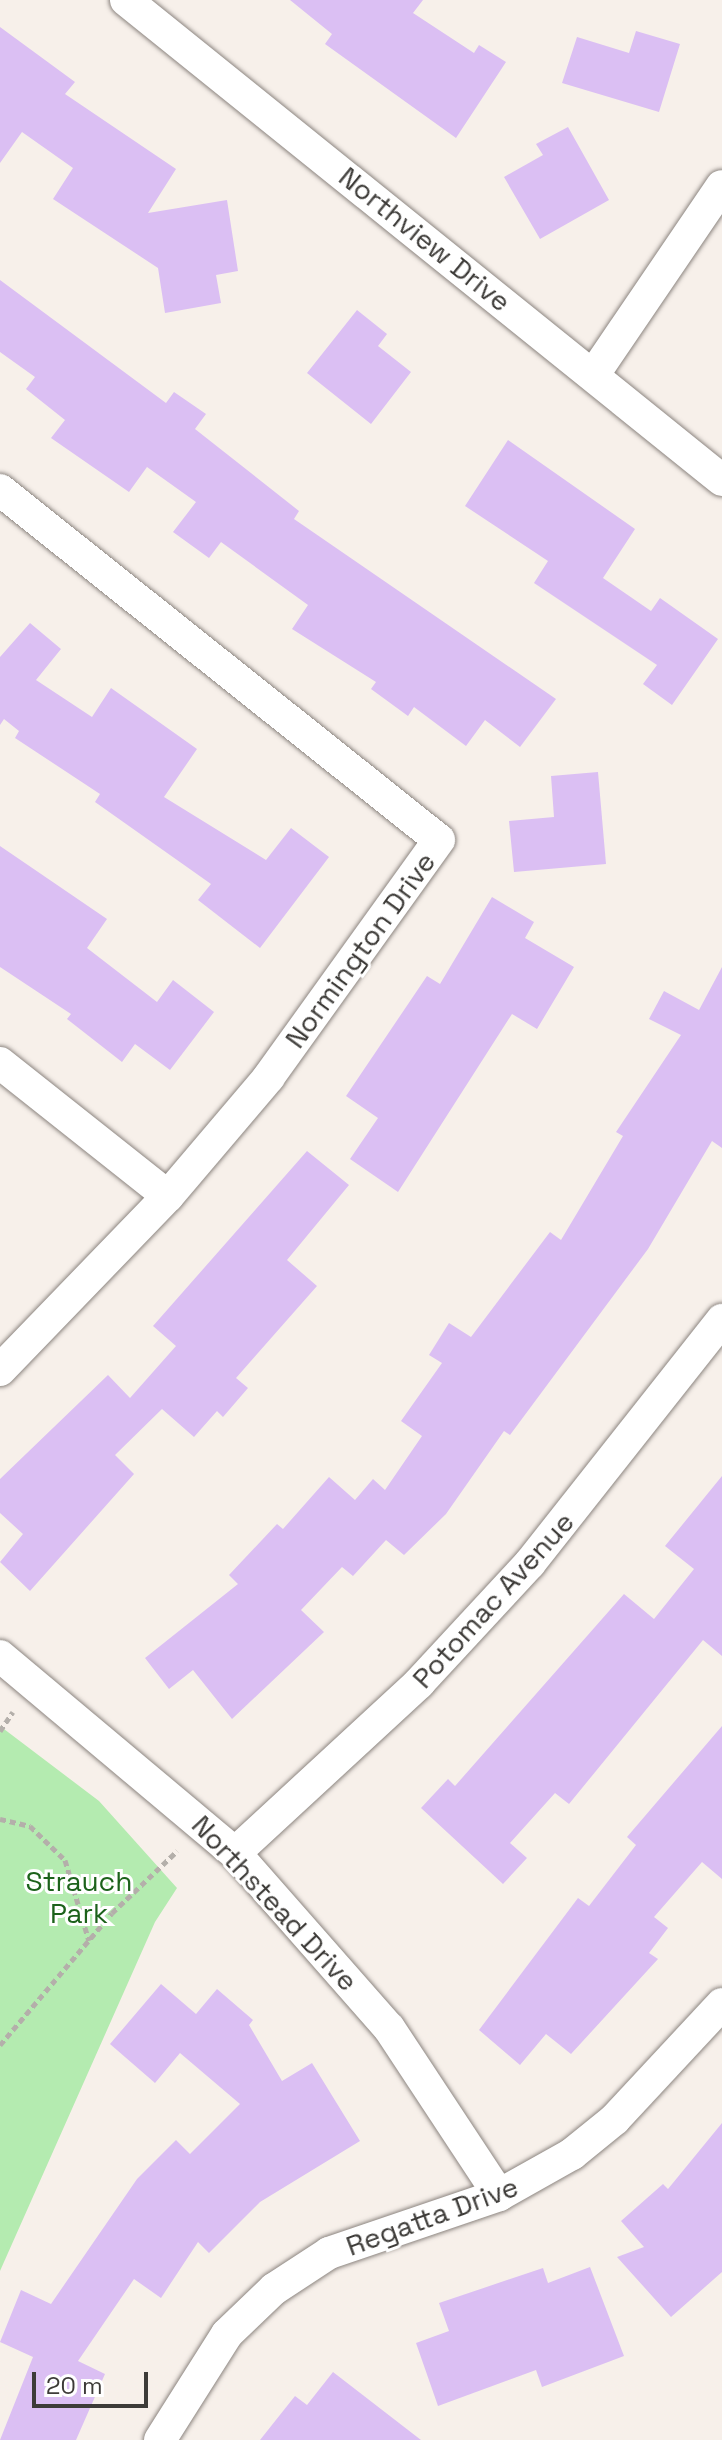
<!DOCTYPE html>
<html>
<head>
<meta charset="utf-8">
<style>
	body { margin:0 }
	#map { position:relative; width:722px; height:2440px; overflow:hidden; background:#f7f0ea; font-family:"Space Grotesk",sans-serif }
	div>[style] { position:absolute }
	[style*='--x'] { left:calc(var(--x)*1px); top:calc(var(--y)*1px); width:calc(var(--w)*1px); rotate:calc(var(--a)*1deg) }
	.green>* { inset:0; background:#b4ebb0 }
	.building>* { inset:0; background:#dbbff3 }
	.path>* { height:5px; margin-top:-2.5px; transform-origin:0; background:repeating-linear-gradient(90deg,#b4afaa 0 6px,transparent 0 10px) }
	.roads { filter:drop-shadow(0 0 2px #8c8580) drop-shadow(0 0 2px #8c8580) }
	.minor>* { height:32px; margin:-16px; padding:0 16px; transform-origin:16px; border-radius:16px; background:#fff }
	span { translate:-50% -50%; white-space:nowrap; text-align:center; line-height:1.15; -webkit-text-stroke:6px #fff; paint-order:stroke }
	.street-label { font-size:28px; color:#3d3b38 }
	.park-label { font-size:28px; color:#1c621b }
	.scale { position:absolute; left:32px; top:2372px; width:116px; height:36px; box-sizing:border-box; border:4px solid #3d3b38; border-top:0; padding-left:10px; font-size:24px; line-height:28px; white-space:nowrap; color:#3d3b38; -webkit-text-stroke:6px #fff; paint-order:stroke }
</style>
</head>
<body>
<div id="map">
	<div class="green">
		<div style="clip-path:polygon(0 1726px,99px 1801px,177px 1888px,155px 1922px,0 2271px)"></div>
	</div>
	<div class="building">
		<div style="clip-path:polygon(290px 0,423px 0,413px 13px,474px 53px,479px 45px,506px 62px,456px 138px,325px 44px,332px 34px)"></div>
		<div style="clip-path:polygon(0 27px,75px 82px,65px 94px,176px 169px,148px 213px,227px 200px,238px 271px,216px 275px,221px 303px,165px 313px,158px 268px,53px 199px,73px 168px,22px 132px,0 163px)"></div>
		<div style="clip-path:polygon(636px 31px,680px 44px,659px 112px,562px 83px,577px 37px,629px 53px)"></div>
		<div style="clip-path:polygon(568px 127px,609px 200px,540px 239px,504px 177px,543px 155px,536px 144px)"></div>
		<div style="clip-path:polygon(0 280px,166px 403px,174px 392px,206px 414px,195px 429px,299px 511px,294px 519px,556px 699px,520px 747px,485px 720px,466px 746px,414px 707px,408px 716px,371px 689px,376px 682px,292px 629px,308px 605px,221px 542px,209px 558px,173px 532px,196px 502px,147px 467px,129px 492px,51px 438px,65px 420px,26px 389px,35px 377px,0 352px)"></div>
		<div style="clip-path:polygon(357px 310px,387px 334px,378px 346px,411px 372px,371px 424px,307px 373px)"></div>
		<div style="clip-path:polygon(508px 440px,635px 529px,603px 578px,651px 611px,660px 598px,718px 639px,672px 705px,643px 684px,657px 665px,534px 583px,548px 561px,465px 506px)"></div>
		<div style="clip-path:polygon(30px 623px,61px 649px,36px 680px,92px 717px,111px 688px,197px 749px,164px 797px,266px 860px,291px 828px,329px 857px,260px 948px,198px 900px,211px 884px,95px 802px,100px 794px,15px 738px,19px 731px,4px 719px,0 725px,0 657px)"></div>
		<div style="clip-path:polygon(598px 772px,606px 864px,514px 872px,509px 821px,554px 817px,551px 776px)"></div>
		<div style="clip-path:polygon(0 846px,107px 919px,87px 948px,157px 1002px,173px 980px,214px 1012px,170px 1070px,135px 1044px,122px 1062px,67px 1019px,71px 1014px,0 967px)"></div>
		<div style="clip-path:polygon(492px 897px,534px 922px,525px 938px,574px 967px,537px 1029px,512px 1014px,398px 1192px,350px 1159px,378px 1118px,346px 1096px,427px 976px,440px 984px)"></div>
		<div style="clip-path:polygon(722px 967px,722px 1148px,712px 1141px,648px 1249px,510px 1435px,504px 1431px,446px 1514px,404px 1555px,386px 1540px,353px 1576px,342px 1567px,301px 1610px,324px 1632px,232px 1719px,193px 1670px,169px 1689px,145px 1658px,238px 1584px,229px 1575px,277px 1524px,283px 1529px,329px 1477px,355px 1500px,373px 1479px,385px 1490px,422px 1436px,401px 1421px,442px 1363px,429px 1355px,449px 1323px,471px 1337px,550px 1232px,561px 1240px,623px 1136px,616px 1132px,681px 1035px,649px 1019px,664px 991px,699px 1010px)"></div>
		<div style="clip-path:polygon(307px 1151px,349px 1185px,287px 1260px,317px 1286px,236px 1378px,248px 1388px,223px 1417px,217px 1411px,194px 1437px,162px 1409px,115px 1455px,134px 1474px,30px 1591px,0 1562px,23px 1534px,0 1513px,0 1479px,108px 1375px,130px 1398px,176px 1346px,153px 1326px)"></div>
		<div style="clip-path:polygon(722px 1476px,722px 1656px,703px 1640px,569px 1804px,555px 1793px,510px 1843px,527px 1858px,503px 1884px,421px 1808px,448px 1779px,455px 1786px,624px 1594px,654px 1619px,694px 1569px,665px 1546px)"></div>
		<div style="clip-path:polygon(722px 1726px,722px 1879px,702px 1862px,654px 1917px,668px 1928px,649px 1953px,658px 1959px,571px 2054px,546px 2034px,520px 2065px,479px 2030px,578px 1898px,589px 1906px,636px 1845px,627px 1837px)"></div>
		<div style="clip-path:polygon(161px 1984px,196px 2014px,217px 1989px,253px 2020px,249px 2025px,282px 2081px,312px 2063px,360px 2141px,260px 2202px,209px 2253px,198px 2242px,161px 2298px,134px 2279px,78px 2361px,105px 2374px,76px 2440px,0 2440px,33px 2357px,0 2342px,21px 2290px,51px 2304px,137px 2179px,176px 2140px,190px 2154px,240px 2104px,180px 2053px,155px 2083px,110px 2044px)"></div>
		<div style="clip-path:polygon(722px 2123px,722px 2272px,671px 2317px,617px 2257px,644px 2247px,621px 2221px,663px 2184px,668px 2189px)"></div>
		<div style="clip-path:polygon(590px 2267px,624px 2356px,542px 2387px,536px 2370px,438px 2406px,416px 2343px,449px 2331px,439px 2303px,543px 2268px,548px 2283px)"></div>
		<div style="clip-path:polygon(333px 2372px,421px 2440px,260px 2440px,295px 2396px,307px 2405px)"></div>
	</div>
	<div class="path">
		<div style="--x:0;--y:1731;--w:23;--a:-56"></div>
		<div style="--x:0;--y:1819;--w:31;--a:13"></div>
		<div style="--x:30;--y:1826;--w:49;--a:44.2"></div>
		<div style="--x:65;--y:1860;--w:84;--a:73.5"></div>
		<div style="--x:0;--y:2045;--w:173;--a:-49.7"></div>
		<div style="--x:112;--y:1913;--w:90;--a:-43.6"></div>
	</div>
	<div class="roads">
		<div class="minor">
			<div style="--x:126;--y:0;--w:765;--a:38.85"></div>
			<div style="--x:594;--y:374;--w:227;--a:-55.8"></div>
			<div style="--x:0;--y:490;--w:561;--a:38.56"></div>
			<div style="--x:439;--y:840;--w:292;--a:125.7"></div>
			<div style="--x:269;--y:1077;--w:156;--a:130.3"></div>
			<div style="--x:168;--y:1196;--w:242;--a:134"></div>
			<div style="--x:0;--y:1063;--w:214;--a:38.4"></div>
			<div style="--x:0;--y:1656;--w:307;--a:40"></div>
			<div style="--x:235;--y:1853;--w:233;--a:48.7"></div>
			<div style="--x:389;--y:2028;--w:200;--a:56.6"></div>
			<div style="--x:235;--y:1853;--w:251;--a:-42.7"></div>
			<div style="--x:419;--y:1683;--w:163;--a:-47.2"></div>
			<div style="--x:530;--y:1563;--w:310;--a:-51.7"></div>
			<div style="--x:160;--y:2440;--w:125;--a:-57.7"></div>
			<div style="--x:227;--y:2334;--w:65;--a:-43.8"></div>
			<div style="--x:274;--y:2289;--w:66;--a:-33.2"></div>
			<div style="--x:329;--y:2253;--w:180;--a:-18.8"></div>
			<div style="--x:499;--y:2195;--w:84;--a:-29.3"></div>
			<div style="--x:572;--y:2154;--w:55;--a:-39.1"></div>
			<div style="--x:615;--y:2119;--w:157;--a:-47.1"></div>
		</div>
	</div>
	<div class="street-label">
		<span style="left:425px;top:239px;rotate:39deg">Northview Drive</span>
		<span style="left:360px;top:950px;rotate:-54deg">Normington Drive</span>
		<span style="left:493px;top:1600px;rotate:-48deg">Potomac Avenue</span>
		<span style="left:275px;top:1903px;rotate:47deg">Northstead Drive</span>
		<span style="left:432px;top:2216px;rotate:-20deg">Regatta Drive</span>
	</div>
	<div class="park-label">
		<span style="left:79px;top:1897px">Strauch<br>Park</span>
	</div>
	<div class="scale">20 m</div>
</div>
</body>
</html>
